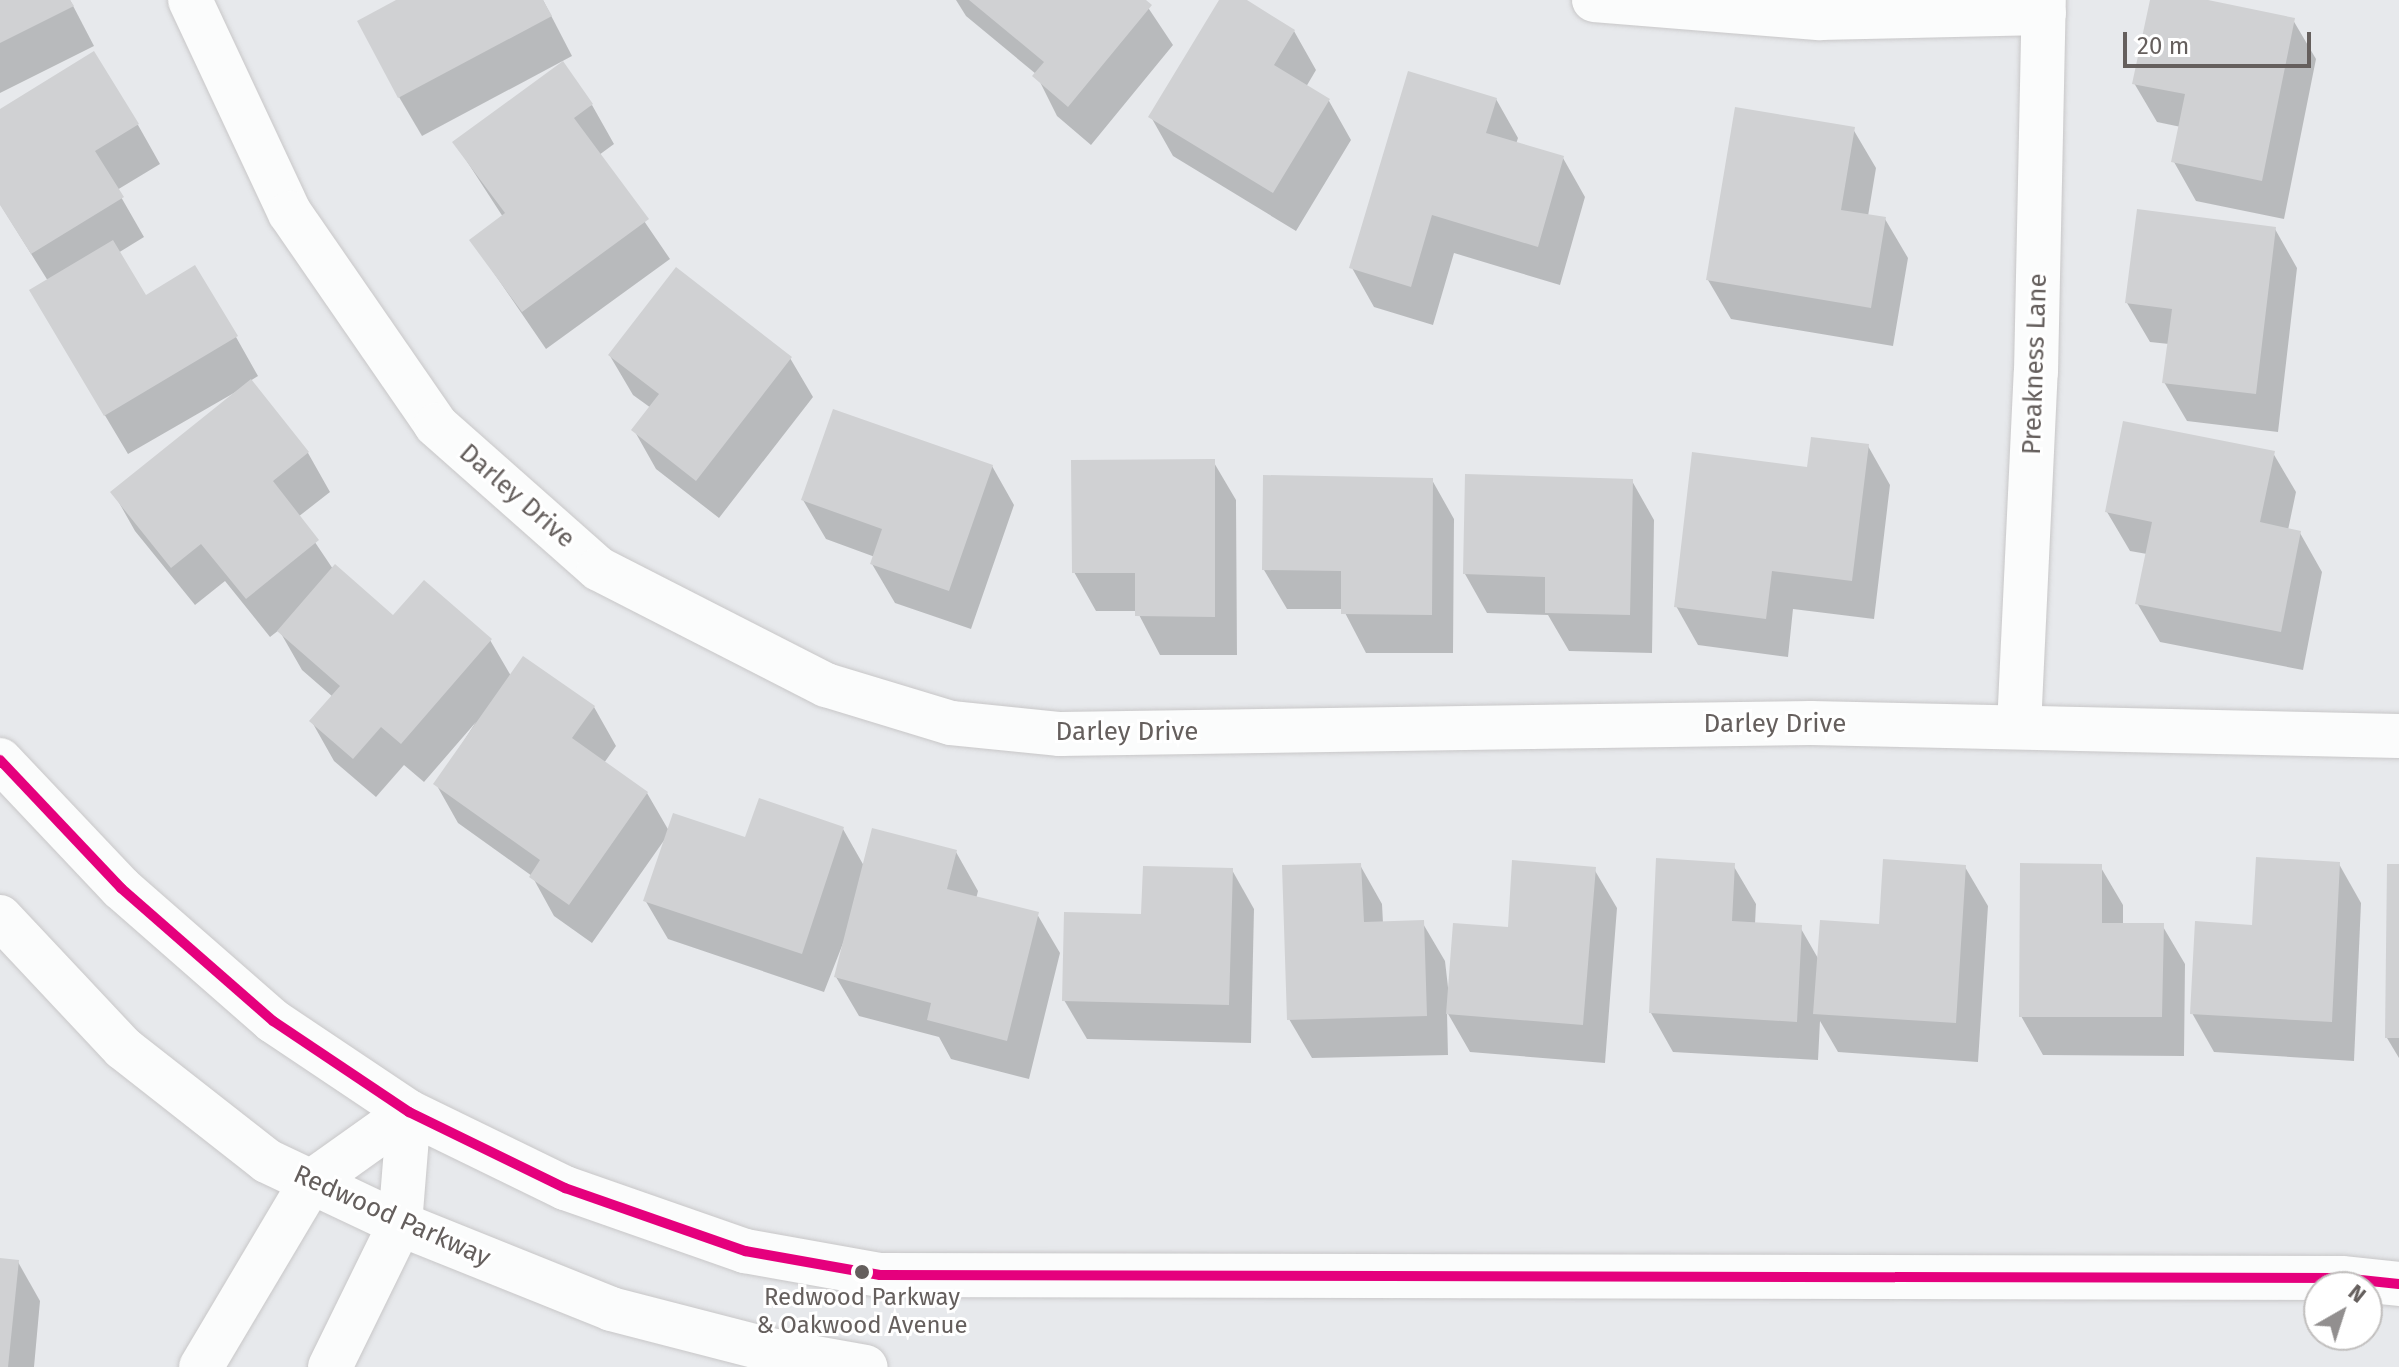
<!DOCTYPE html>
<html>
<head>
<meta charset="utf-8">
<style>
	body { margin:0 }
	#map { position:relative; width:2399px; height:1367px; overflow:hidden; background:#e7e9ec; font-family:"Fira Sans",sans-serif }
	div>[style] { position:absolute }
	[style*='--x'] { left:calc(var(--x)*1px); top:calc(var(--y)*1px); width:calc(var(--w)*1px); rotate:calc(var(--a)*1deg) }
	.shadow>* { inset:0; background:#0003 }
	.building>* { inset:0; background:#d0d1d3 }
	.roads { filter:drop-shadow(0 0 2px #c8c7c8) drop-shadow(0 0 2px #c8c7c8) }
	.street>* { height:44px; margin:-22px; padding:0 22px; transform-origin:22px; border-radius:22px; background:#fbfcfc }
	.secondary>* { height:44px; margin:-22px; padding:0 22px; transform-origin:22px; border-radius:22px; background:#fbfcfc }
	.bus-1>* { height:10px; margin:-5px; padding:0 5px; transform-origin:5px; border-radius:5px; background:#e5007d }
	.dots>* { width:22px; height:22px; translate:-50% -50%; box-sizing:border-box; border:4px solid #fff; border-radius:50% }
	span { translate:-50% -50%; white-space:nowrap; text-align:center; line-height:1.15; -webkit-text-stroke:6px #fff; paint-order:stroke }
	.bus-label { font-size:24px; color:#655f5d }
	.street-label { font-size:26px; color:#655f5d }
	.north { position:absolute; left:2303px; top:1271px; width:80px; height:80px; box-sizing:border-box; background:#fff; border:2px solid #c1bfbe; border-radius:50%; rotate:39deg; font-size:22px; font-weight:700; line-height:32px; text-align:center; color:#655f5d }
	.north::after { content:''; display:block; margin:auto; width:28px; height:36px; background:#928f8f; clip-path:polygon(50% 0,100% 100%,50% 72%,0 100%) }
	.scale { position:absolute; left:2123px; top:32px; width:188px; height:36px; box-sizing:border-box; border:4px solid #655f5d; border-top:0; padding-left:10px; font-size:24px; line-height:28px; white-space:nowrap; color:#655f5d; -webkit-text-stroke:6px #fff; paint-order:stroke }
</style>
</head>
<body>
<div id="map">
	<div class="shadow">
		<div style="clip-path:polygon(0 0,70px 0,94px 46px,0 93px)"></div>
		<div style="clip-path:polygon(400px 0,543px 0,572px 56px,422px 136px,399px 97px)"></div>
		<div style="clip-path:polygon(956px 0,1143px 0,1173px 45px,1091px 145px,1057px 116px,1036px 74px,966px 16px)"></div>
		<div style="clip-path:polygon(1222px 0,1243px 0,1294px 31px,1316px 70px,1306px 87px,1329px 101px,1351px 140px,1296px 231px,1173px 156px,1151px 117px)"></div>
		<div style="clip-path:polygon(2152px 0,2199px 0,2293px 20px,2316px 59px,2284px 219px,2196px 201px,2174px 162px,2181px 127px,2157px 122px,2134px 83px)"></div>
		<div style="clip-path:polygon(1496px 99px,1518px 138px,1516px 144px,1563px 158px,1585px 197px,1560px 285px,1454px 253px,1433px 325px,1374px 307px,1352px 268px)"></div>
		<div style="clip-path:polygon(592px 105px,614px 144px,599px 155px,670px 259px,546px 349px,472px 241px,503px 217px,455px 143px)"></div>
		<div style="clip-path:polygon(0 112px,138px 125px,160px 164px,117px 190px,144px 237px,118px 253px,145px 298px,236px 337px,258px 376px,250px 381px,308px 453px,330px 492px,298px 517px,333px 569px,394px 618px,490px 640px,511px 676px,594px 707px,616px 746px,604px 763px,647px 793px,669px 831px,747px 840px,843px 829px,864px 866px,956px 852px,978px 891px,976px 899px,1037px 914px,1060px 953px,1029px 1079px,951px 1059px,939px 1037px,859px 1016px,836px 977px,847px 933px,824px 992px,668px 939px,645px 900px,665px 839px,592px 943px,554px 916px,532px 876px,458px 823px,436px 784px,476px 722px,424px 782px,404px 765px,376px 797px,334px 761px,312px 722px,333px 697px,302px 670px,279px 630px,270px 637px,225px 581px,195px 605px,135px 531px,113px 492px,246px 386px,128px 454px,54px 330px,48px 281px,0 204px)"></div>
		<div style="clip-path:polygon(1853px 129px,1876px 168px,1868px 216px,1885px 219px,1908px 258px,1893px 346px,1731px 319px,1708px 280px)"></div>
		<div style="clip-path:polygon(2275px 229px,2297px 268px,2278px 432px,2187px 421px,2164px 382px,2169px 344px,2150px 342px,2127px 303px)"></div>
		<div style="clip-path:polygon(610px 356px,790px 358px,813px 397px,719px 518px,656px 469px,634px 430px,651px 408px,633px 395px)"></div>
		<div style="clip-path:polygon(1868px 446px,1890px 485px,1874px 619px,1793px 609px,1788px 657px,1698px 645px,1676px 606px,1809px 469px)"></div>
		<div style="clip-path:polygon(2273px 453px,2296px 492px,2288px 530px,2300px 533px,2322px 572px,2303px 670px,2160px 642px,2137px 603px,2147px 554px,2130px 551px,2107px 512px)"></div>
		<div style="clip-path:polygon(1213px 461px,1236px 500px,1237px 655px,1160px 655px,1137px 611px,1096px 611px,1074px 572px)"></div>
		<div style="clip-path:polygon(992px 466px,1014px 505px,971px 629px,895px 603px,872px 564px,875px 557px,826px 539px,803px 500px)"></div>
		<div style="clip-path:polygon(1432px 480px,1454px 519px,1453px 653px,1366px 653px,1343px 609px,1287px 609px,1264px 570px)"></div>
		<div style="clip-path:polygon(1632px 481px,1654px 520px,1652px 653px,1569px 651px,1548px 615px,1487px 613px,1465px 574px)"></div>
		<div style="clip-path:polygon(2339px 864px,2361px 903px,2354px 1061px,2214px 1052px,2192px 1013px,2254px 927px)"></div>
		<div style="clip-path:polygon(1360px 865px,1382px 904px,1383px 923px,1422px 922px,1445px 961px,1449px 996px,1509px 929px,1594px 869px,1617px 908px,1605px 1063px,1470px 1052px,1447px 1012px,1448px 1055px,1312px 1058px,1289px 1019px)"></div>
		<div style="clip-path:polygon(1733px 865px,1756px 904px,1755px 924px,1800px 927px,1819px 960px,1880px 927px,1965px 867px,1988px 906px,1978px 1062px,1838px 1052px,1820px 1021px,1818px 1060px,1673px 1052px,1651px 1013px)"></div>
		<div style="clip-path:polygon(2100px 866px,2123px 905px,2123px 925px,2162px 925px,2185px 964px,2184px 1056px,2043px 1055px,2021px 1016px)"></div>
		<div style="clip-path:polygon(2399px 866px,2399px 1058px,2387px 1038px)"></div>
		<div style="clip-path:polygon(1232px 870px,1254px 909px,1251px 1043px,1087px 1039px,1064px 1000px,1143px 916px)"></div>
		<div style="clip-path:polygon(0 1260px,18px 1262px,40px 1301px,34px 1367px,0 1367px)"></div>
	</div>
	<div class="building">
		<div style="clip-path:polygon(0 0,70px 0,74px 6px,0 43px)"></div>
		<div style="clip-path:polygon(396px 0,543px 0,552px 16px,398px 98px,357px 21px)"></div>
		<div style="clip-path:polygon(969px 0,1146px 0,1152px 5px,1068px 107px,1032px 76px,1044px 62px)"></div>
		<div style="clip-path:polygon(1219px 0,1247px 0,1295px 30px,1274px 65px,1330px 99px,1273px 193px,1148px 117px)"></div>
		<div style="clip-path:polygon(2150px 0,2208px 0,2295px 18px,2262px 181px,2171px 162px,2185px 94px,2132px 84px)"></div>
		<div style="clip-path:polygon(94px 51px,139px 124px,95px 151px,124px 197px,31px 254px,0 205px,0 109px)"></div>
		<div style="clip-path:polygon(563px 61px,593px 104px,574px 118px,649px 219px,522px 312px,469px 240px,505px 213px,452px 142px)"></div>
		<div style="clip-path:polygon(1408px 71px,1497px 98px,1486px 133px,1564px 156px,1538px 247px,1432px 215px,1411px 287px,1349px 268px)"></div>
		<div style="clip-path:polygon(1735px 107px,1855px 127px,1841px 210px,1886px 217px,1871px 308px,1706px 280px)"></div>
		<div style="clip-path:polygon(2137px 209px,2276px 227px,2256px 394px,2162px 383px,2172px 309px,2125px 303px)"></div>
		<div style="clip-path:polygon(113px 240px,146px 295px,195px 265px,238px 336px,104px 416px,29px 290px)"></div>
		<div style="clip-path:polygon(676px 267px,792px 357px,696px 481px,631px 430px,659px 394px,608px 355px)"></div>
		<div style="clip-path:polygon(251px 379px,309px 452px,273px 481px,319px 540px,246px 599px,201px 544px,171px 568px,110px 492px)"></div>
		<div style="clip-path:polygon(833px 409px,993px 465px,949px 591px,870px 564px,882px 529px,801px 500px)"></div>
		<div style="clip-path:polygon(2123px 421px,2275px 451px,2260px 522px,2301px 531px,2281px 632px,2135px 604px,2152px 522px,2105px 512px)"></div>
		<div style="clip-path:polygon(1811px 437px,1869px 444px,1852px 581px,1772px 571px,1766px 619px,1674px 607px,1692px 452px,1807px 467px)"></div>
		<div style="clip-path:polygon(1215px 459px,1215px 617px,1135px 616px,1135px 573px,1072px 573px,1071px 460px)"></div>
		<div style="clip-path:polygon(1465px 474px,1633px 479px,1630px 615px,1545px 613px,1545px 577px,1463px 574px)"></div>
		<div style="clip-path:polygon(1263px 475px,1433px 478px,1432px 615px,1341px 614px,1341px 571px,1262px 570px)"></div>
		<div style="clip-path:polygon(335px 564px,393px 615px,424px 580px,492px 639px,401px 744px,381px 727px,353px 759px,309px 721px,340px 686px,277px 631px)"></div>
		<div style="clip-path:polygon(523px 656px,595px 706px,572px 738px,648px 792px,569px 905px,529px 877px,540px 860px,433px 784px)"></div>
		<div style="clip-path:polygon(759px 798px,844px 827px,802px 954px,643px 901px,673px 813px,745px 837px)"></div>
		<div style="clip-path:polygon(872px 828px,957px 850px,947px 889px,1039px 912px,1007px 1041px,927px 1020px,931px 1003px,834px 977px)"></div>
		<div style="clip-path:polygon(2256px 857px,2340px 862px,2332px 1022px,2190px 1014px,2195px 921px,2252px 925px)"></div>
		<div style="clip-path:polygon(1656px 858px,1735px 863px,1732px 921px,1802px 925px,1797px 1022px,1649px 1013px)"></div>
		<div style="clip-path:polygon(1883px 859px,1966px 865px,1956px 1023px,1813px 1014px,1820px 920px,1879px 924px)"></div>
		<div style="clip-path:polygon(1512px 860px,1596px 867px,1583px 1025px,1446px 1014px,1453px 923px,1508px 927px)"></div>
		<div style="clip-path:polygon(1361px 863px,1364px 922px,1424px 920px,1427px 1016px,1287px 1020px,1282px 865px)"></div>
		<div style="clip-path:polygon(2020px 863px,2102px 864px,2102px 923px,2164px 923px,2162px 1017px,2019px 1017px)"></div>
		<div style="clip-path:polygon(2387px 864px,2399px 864px,2399px 1038px,2385px 1038px)"></div>
		<div style="clip-path:polygon(1143px 866px,1233px 868px,1229px 1005px,1062px 1001px,1064px 912px,1141px 914px)"></div>
		<div style="clip-path:polygon(0 1258px,19px 1260px,8px 1367px,0 1367px)"></div>
	</div>
	<div class="roads">
		<div class="street">
			<div style="--x:190;--y:0;--w:235;--a:64.9"></div>
			<div style="--x:290;--y:213;--w:257;--a:55.4"></div>
			<div style="--x:436;--y:425;--w:217;--a:41.5"></div>
			<div style="--x:599;--y:569;--w:255;--a:27.1"></div>
			<div style="--x:826;--y:685;--w:131;--a:16.9"></div>
			<div style="--x:951;--y:723;--w:110;--a:5.8"></div>
			<div style="--x:1060;--y:734;--w:751;--a:-0.84"></div>
			<div style="--x:1811;--y:723;--w:588;--a:1.27"></div>
			<div style="--x:1594;--y:0;--w:227;--a:4.6"></div>
			<div style="--x:1820;--y:18;--w:224;--a:-1.3"></div>
			<div style="--x:2019;--y:727;--w:355;--a:-87.3"></div>
			<div style="--x:2036;--y:372;--w:372;--a:-88.8"></div>
		</div>
		<div class="secondary">
			<div style="--x:0;--y:760;--w:176;--a:46.6"></div>
			<div style="--x:121;--y:888;--w:202;--a:41.2"></div>
			<div style="--x:273;--y:1021;--w:164;--a:33.8"></div>
			<div style="--x:409;--y:1112;--w:174;--a:26"></div>
			<div style="--x:565;--y:1188;--w:191;--a:19.3"></div>
			<div style="--x:745;--y:1251;--w:137;--a:10.1"></div>
			<div style="--x:880;--y:1275;--w:1462;--a:0.12"></div>
			<div style="--x:2342;--y:1278;--w:57;--a:6"></div>
			<div style="--x:0;--y:917;--w:180;--a:46.8"></div>
			<div style="--x:123;--y:1048;--w:183;--a:38.1"></div>
			<div style="--x:267;--y:1161;--w:147;--a:25.3"></div>
			<div style="--x:400;--y:1224;--w:227;--a:21.9"></div>
			<div style="--x:611;--y:1309;--w:164;--a:14.5"></div>
			<div style="--x:770;--y:1350;--w:97;--a:10.1"></div>
			<div style="--x:201;--y:1367;--w:215;--a:-59.3"></div>
			<div style="--x:311;--y:1182;--w:120;--a:-35.5"></div>
			<div style="--x:330;--y:1367;--w:159;--a:-63.9"></div>
			<div style="--x:400;--y:1224;--w:112;--a:-85.4"></div>
		</div>
	</div>
	<div class="bus-1">
		<div style="--x:0;--y:760;--w:176;--a:46.6"></div>
		<div style="--x:121;--y:888;--w:202;--a:41.2"></div>
		<div style="--x:273;--y:1021;--w:164;--a:33.8"></div>
		<div style="--x:409;--y:1112;--w:174;--a:26"></div>
		<div style="--x:565;--y:1188;--w:191;--a:19.3"></div>
		<div style="--x:745;--y:1251;--w:137;--a:10.1"></div>
		<div style="--x:880;--y:1275;--w:1462;--a:0.12"></div>
		<div style="--x:2342;--y:1278;--w:57;--a:6"></div>
	</div>
	<div class="dots">
		<div style="left:862px;top:1272px;background:#655f5d"></div>
	</div>
	<div class="bus-label">
		<span style="left:862px;top:1312px">Redwood Parkway<br>&amp; Oakwood Avenue</span>
	</div>
	<div class="street-label">
		<span style="left:2035px;top:364px;rotate:-88deg">Preakness Lane</span>
		<span style="left:517px;top:496px;rotate:41deg">Darley Drive</span>
		<span style="left:1775px;top:724px">Darley Drive</span>
		<span style="left:1127px;top:732px">Darley Drive</span>
		<span style="left:392px;top:1216px;rotate:24deg">Redwood Parkway</span>
	</div>
	<div class="north">N</div>
	<div class="scale">20 m</div>
</div>
</body>
</html>
